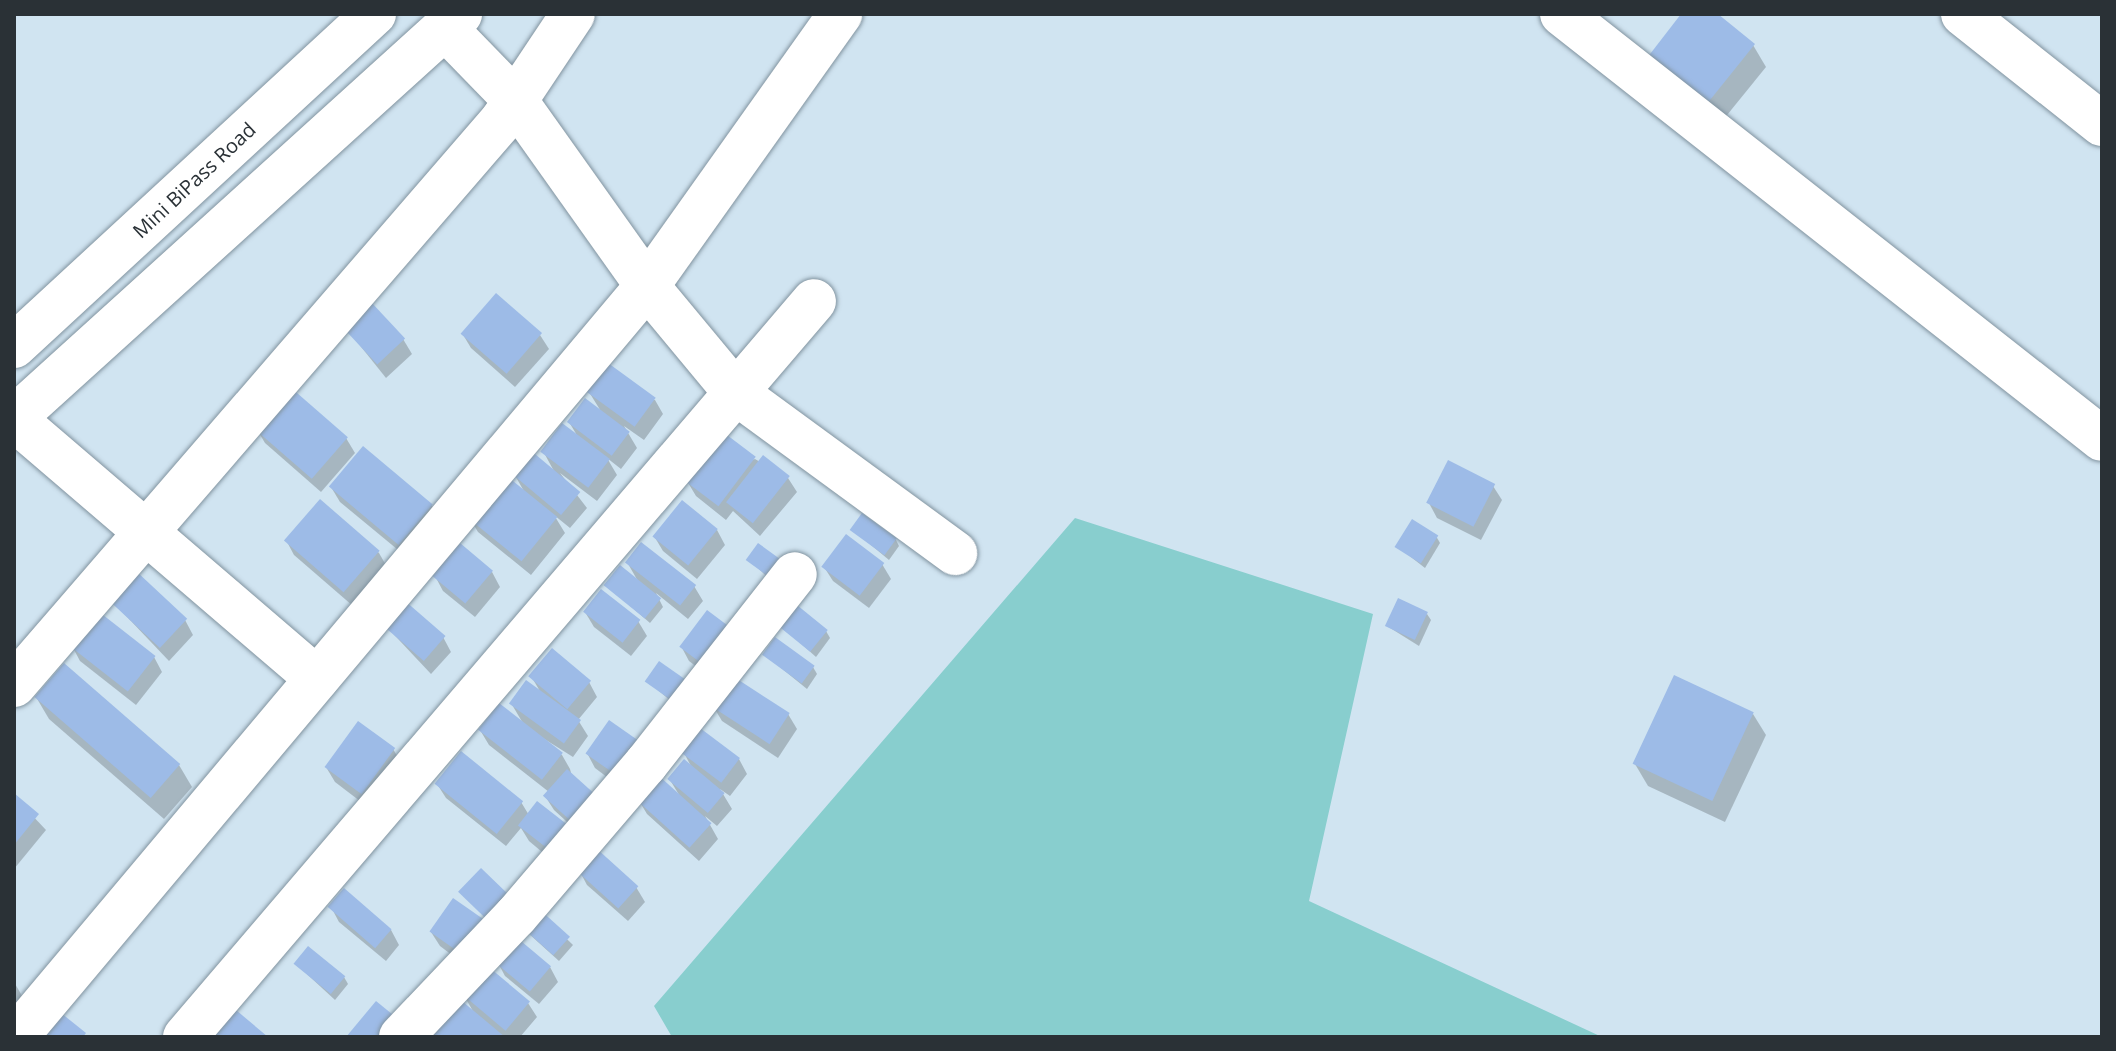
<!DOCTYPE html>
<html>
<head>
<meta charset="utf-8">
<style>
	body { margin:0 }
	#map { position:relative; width:2116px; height:1051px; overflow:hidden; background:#d0e4f1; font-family:"Open Sans",sans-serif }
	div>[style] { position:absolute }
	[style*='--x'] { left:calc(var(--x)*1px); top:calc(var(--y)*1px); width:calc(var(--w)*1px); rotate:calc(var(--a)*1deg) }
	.water>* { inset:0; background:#88cece }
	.shadow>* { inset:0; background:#0003 }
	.building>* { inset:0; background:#9dbbe7; transform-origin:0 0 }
	.roads { filter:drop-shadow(0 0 2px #81939f) drop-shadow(0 0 2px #81939f) }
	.minor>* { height:44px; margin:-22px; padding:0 22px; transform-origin:22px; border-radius:22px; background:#fff }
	span { translate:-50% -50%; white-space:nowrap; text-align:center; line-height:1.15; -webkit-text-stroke:7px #fff; paint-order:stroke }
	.street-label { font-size:20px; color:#2a3136 }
	.frame { position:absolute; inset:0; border:16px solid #2a3136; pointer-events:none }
</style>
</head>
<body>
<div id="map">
	<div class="water">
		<div style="clip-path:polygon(1075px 518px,1373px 614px,1309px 901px,1602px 1037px,672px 1037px,654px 1006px)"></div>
	</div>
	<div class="shadow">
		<div style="clip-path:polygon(1684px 14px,1714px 14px,1753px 45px,1766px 67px,1719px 125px,1662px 80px)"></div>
		<div style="clip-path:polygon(346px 328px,403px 339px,412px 354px,386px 378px)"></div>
		<div style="clip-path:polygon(462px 333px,540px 335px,549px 349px,515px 387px,471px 348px)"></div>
		<div style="clip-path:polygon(589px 392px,655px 400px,663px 414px,644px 440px,624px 426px,637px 448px,621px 469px,607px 458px,617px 475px,597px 501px,560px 473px,587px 508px,570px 528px,554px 515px,565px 533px,531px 575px,478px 532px,469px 517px,525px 493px,513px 472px,555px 473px,543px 451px,578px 437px,569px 422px,602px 413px)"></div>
		<div style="clip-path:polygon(256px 428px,346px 438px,355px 453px,321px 492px,265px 443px)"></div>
		<div style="clip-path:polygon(363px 449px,432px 506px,440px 520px,409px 559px,340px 502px,331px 487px)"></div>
		<div style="clip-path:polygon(755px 459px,788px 478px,797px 492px,760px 536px,733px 511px,726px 520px,696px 496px,687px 481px)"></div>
		<div style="clip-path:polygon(1493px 486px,1502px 500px,1481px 540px,1437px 518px,1429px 503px)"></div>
		<div style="clip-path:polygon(320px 501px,379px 553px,387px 567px,353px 606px,294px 555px,286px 540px)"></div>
		<div style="clip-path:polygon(717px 530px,725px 545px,697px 579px,663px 551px,654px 536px)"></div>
		<div style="clip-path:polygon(853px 530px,896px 540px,899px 546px,889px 560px)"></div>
		<div style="clip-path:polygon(1436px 536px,1440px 543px,1425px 568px,1398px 547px)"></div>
		<div style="clip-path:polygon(749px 560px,786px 570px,775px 584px)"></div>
		<div style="clip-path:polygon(627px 562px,694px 586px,703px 601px,688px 619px,656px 593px,663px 607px,650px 623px,606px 585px,639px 583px)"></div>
		<div style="clip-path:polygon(882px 564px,891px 579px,869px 608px,833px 581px,824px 567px)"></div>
		<div style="clip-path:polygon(492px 572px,500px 587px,475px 617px,443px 591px,435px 576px)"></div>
		<div style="clip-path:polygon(111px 600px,185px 620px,193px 635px,169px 661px)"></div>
		<div style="clip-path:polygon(585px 612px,638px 621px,647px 636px,631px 656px,594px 627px)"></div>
		<div style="clip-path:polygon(1427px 614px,1431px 620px,1419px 646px,1387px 626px)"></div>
		<div style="clip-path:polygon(778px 623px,826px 631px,830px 638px,816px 657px)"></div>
		<div style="clip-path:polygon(384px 624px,443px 637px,451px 652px,431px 674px)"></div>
		<div style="clip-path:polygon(736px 634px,718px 683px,689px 661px,681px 646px)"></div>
		<div style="clip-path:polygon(72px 646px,154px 657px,162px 672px,136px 705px,80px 661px)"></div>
		<div style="clip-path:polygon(765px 655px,813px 667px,817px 674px,807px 689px)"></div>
		<div style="clip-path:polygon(660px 664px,684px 712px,647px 681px)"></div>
		<div style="clip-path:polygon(531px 676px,589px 682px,597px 697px,578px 720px,588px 736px,573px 757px,530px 730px,562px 755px,570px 769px,590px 843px,554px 810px,545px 796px,549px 792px,489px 745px,480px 730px,524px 725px,511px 703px,541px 693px)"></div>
		<div style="clip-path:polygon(36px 697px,179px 765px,192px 787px,164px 819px,49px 719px)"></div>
		<div style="clip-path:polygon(713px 706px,788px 714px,797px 729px,778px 758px,722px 721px)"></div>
		<div style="clip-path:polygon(1753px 714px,1766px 735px,1725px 822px,1648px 786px,1635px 764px)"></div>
		<div style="clip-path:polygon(393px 749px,402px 764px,369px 808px,335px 782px,326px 767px)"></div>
		<div style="clip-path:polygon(587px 753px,652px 761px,628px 793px,595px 768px)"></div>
		<div style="clip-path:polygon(684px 753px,739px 759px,747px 774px,730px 796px,720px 789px,732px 809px,717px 826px,705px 816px,718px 839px,699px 861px,647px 814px,638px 799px,681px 798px,670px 780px,692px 768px)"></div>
		<div style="clip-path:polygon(437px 784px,521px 802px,561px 868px,529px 841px,521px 828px,506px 846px,446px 798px)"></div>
		<div style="clip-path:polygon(14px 796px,46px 830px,14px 869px)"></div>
		<div style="clip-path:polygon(579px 870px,636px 887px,645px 902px,628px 921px,587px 885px)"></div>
		<div style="clip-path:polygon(454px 900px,469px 968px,440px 946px,431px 932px)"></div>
		<div style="clip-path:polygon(331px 907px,391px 930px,399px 945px,386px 961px,339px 922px)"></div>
		<div style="clip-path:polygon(538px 911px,573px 945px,559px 961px,528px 933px)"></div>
		<div style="clip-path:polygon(497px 961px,550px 967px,558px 982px,539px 1004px,505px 976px)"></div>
		<div style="clip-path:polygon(296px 964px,344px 977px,348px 984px,335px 1000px)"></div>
		<div style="clip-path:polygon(14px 982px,25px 1001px,14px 1014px)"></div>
		<div style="clip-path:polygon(462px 992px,528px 1003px,537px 1017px,520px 1037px,432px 1037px,429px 1031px,474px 1013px)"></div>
	</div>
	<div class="building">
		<div style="clip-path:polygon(1681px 14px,1718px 14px,1755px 44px,1706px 105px,1647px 58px)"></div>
		<div style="left:496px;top:293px;width:61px;height:54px;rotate:41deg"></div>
		<div style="left:371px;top:302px;width:50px;height:38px;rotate:47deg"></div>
		<div style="left:608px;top:363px;width:59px;height:36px;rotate:36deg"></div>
		<div style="left:289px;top:386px;width:78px;height:55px;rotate:41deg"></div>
		<div style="left:585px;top:398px;width:56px;height:30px;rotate:37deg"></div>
		<div style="left:562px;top:423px;width:60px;height:36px;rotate:37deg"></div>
		<div style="left:723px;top:432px;width:41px;height:62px;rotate:37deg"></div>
		<div style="left:363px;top:446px;width:91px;height:53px;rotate:40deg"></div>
		<div style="left:529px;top:449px;width:67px;height:30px;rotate:40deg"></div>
		<div style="left:763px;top:455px;width:34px;height:60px;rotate:38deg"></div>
		<div style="left:1448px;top:460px;width:53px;height:48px;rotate:27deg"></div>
		<div style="left:503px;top:473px;width:70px;height:57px;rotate:39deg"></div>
		<div style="left:320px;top:499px;width:79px;height:55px;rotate:41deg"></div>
		<div style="left:682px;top:500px;width:46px;height:47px;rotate:39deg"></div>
		<div style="left:862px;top:513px;width:43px;height:21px;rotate:36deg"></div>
		<div style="left:1412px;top:519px;width:31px;height:33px;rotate:32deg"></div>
		<div style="left:846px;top:534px;width:48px;height:41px;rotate:37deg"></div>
		<div style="left:641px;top:542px;width:70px;height:26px;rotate:38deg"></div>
		<div style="left:460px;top:543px;width:43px;height:43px;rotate:40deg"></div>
		<div style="left:758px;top:543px;width:31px;height:21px;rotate:36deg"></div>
		<div style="left:620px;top:565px;width:53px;height:26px;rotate:39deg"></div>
		<div style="left:136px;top:571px;width:70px;height:40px;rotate:43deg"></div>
		<div style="left:601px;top:589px;width:50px;height:29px;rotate:38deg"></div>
		<div style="left:1398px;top:598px;width:33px;height:31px;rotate:25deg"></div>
		<div style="left:404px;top:600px;width:55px;height:33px;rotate:41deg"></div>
		<div style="left:792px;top:601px;width:46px;height:28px;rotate:39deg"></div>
		<div style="left:707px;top:610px;width:38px;height:46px;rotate:37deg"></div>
		<div style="left:98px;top:611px;width:73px;height:45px;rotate:38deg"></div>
		<div style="left:775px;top:637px;width:49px;height:22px;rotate:36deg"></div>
		<div style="left:552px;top:648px;width:51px;height:37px;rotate:40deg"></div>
		<div style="left:659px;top:661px;width:44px;height:25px;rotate:35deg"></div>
		<div style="left:64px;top:663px;width:154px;height:45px;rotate:41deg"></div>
		<div style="left:731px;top:675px;width:70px;height:37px;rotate:33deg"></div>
		<div style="left:1674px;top:675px;width:88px;height:98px;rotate:25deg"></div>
		<div style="left:526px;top:680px;width:68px;height:29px;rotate:36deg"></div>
		<div style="left:499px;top:703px;width:81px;height:34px;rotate:38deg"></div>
		<div style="left:609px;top:720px;width:44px;height:41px;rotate:35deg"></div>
		<div style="left:358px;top:721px;width:46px;height:57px;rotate:36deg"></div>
		<div style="left:700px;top:728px;width:50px;height:31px;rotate:37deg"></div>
		<div style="left:461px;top:751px;width:80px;height:42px;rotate:39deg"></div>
		<div style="left:684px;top:759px;width:53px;height:26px;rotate:40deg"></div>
		<div style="left:567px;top:769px;width:51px;height:36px;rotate:42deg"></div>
		<div style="left:658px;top:775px;width:72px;height:33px;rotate:42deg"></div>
		<div style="clip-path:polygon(14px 793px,39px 814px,14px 845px)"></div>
		<div style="left:537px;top:801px;width:44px;height:31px;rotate:38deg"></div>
		<div style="left:596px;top:848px;width:57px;height:30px;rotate:42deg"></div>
		<div style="left:481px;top:868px;width:40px;height:33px;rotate:44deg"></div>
		<div style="left:344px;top:888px;width:63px;height:25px;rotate:41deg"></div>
		<div style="left:453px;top:898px;width:39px;height:41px;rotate:35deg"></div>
		<div style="left:538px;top:908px;width:43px;height:25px;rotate:42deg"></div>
		<div style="left:515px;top:936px;width:47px;height:33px;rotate:40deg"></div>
		<div style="left:308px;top:946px;width:48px;height:23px;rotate:39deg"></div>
		<div style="left:484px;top:963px;width:60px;height:38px;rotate:40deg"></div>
		<div style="clip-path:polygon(456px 996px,505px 1037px,434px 1037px,427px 1031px)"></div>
		<div style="clip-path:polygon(376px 1001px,403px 1023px,391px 1037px,346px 1037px)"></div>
		<div style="clip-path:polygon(56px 1009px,86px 1033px,83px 1037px,34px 1037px)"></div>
		<div style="clip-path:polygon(236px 1010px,268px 1037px,213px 1037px)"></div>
	</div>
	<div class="roads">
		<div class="minor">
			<div style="--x:1562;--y:14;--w:687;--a:38.2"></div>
			<div style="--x:1963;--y:14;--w:177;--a:38.4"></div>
			<div style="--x:445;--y:28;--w:100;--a:45.8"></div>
			<div style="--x:515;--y:100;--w:228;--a:54.6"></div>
			<div style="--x:647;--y:286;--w:138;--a:50.3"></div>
			<div style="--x:735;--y:392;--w:273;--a:36.2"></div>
			<div style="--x:14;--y:346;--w:490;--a:-42.7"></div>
			<div style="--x:14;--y:418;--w:602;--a:-42.17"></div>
			<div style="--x:14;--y:419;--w:399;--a:40.6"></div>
			<div style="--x:14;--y:685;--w:748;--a:-49.17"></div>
			<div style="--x:503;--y:119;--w:126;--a:-56.3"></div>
			<div style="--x:16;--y:1037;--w:981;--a:-49.96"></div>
			<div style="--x:647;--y:286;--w:334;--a:-54.6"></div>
			<div style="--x:185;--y:1037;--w:968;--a:-49.48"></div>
			<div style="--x:401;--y:1037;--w:167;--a:-46.5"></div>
			<div style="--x:516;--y:916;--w:200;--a:-49.5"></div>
			<div style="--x:646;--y:764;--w:241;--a:-51.9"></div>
		</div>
	</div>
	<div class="street-label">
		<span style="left:194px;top:180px;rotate:-43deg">Mini BiPass Road</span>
	</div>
	<div class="frame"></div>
</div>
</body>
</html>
